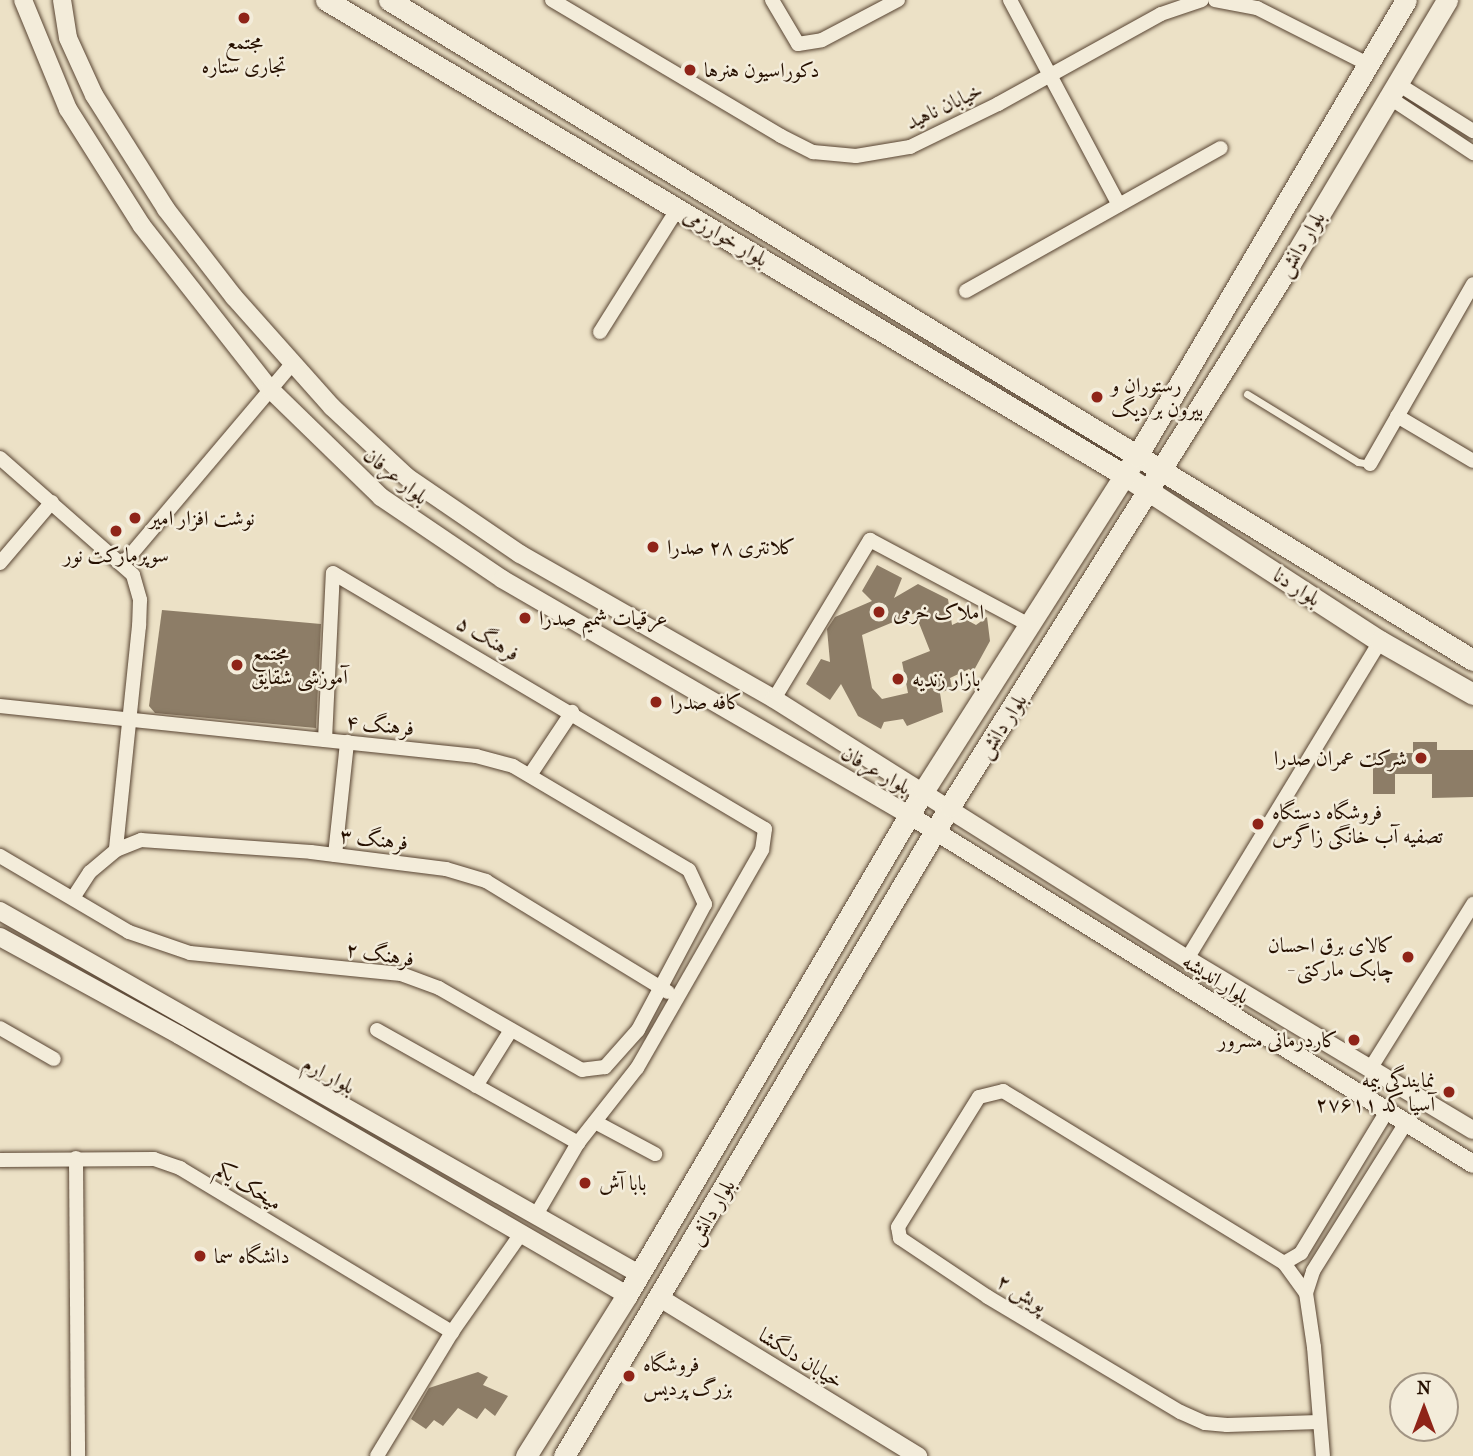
<!DOCTYPE html>
<html>
<head>
<meta charset="utf-8">
<style>
	body { margin:0 }
	#map { position:relative; width:1473px; height:1456px; overflow:hidden; background:#ece1c6; font-family:"IM FELL French Canon",Amiri,serif }
	div>[style] { position:absolute }
	[style*='--x'] { left:calc(var(--x)*1px); top:calc(var(--y)*1px); width:calc(var(--w)*1px); rotate:calc(var(--a)*1deg) }
	.building>* { inset:0; background:#8d7d67 }
	.roads { filter:drop-shadow(0 0 2px #584432) drop-shadow(0 0 2px #584432) }
	.service>* { height:7px; margin:-3.5px; padding:0 3.5px; transform-origin:3.5px; border-radius:3.5px; background:#f3ecda }
	.minor>* { height:14px; margin:-7px; padding:0 7px; transform-origin:7px; border-radius:7px; background:#f3ecda }
	.tertiary>* { height:18px; margin:-9px; padding:0 9px; transform-origin:9px; border-radius:9px; background:#f3ecda }
	.secondary>* { height:21px; margin:-10.5px; padding:0 10.5px; transform-origin:10.5px; border-radius:10.5px; background:#f3ecda }
	.dots>* { width:19px; height:19px; translate:-50% -50%; box-sizing:border-box; border:4px solid #f3ecda; border-radius:50% }
	span { translate:-50% -50%; white-space:nowrap; text-align:center; line-height:1.15; -webkit-text-stroke:5px #f3ecda; paint-order:stroke }
	.poi-label { font-size:21px; color:#261000 }
	.left { translate:0 -50%; text-align:left }
	.right { translate:-100% -50%; text-align:right }
	.street-label { font-size:21px; color:#261000 }
	.north { position:absolute; left:1389px; top:1372px; width:70px; height:70px; box-sizing:border-box; background:#f3ecda; border:2px solid #a19483; border-radius:50%; rotate:0deg; font-size:19px; font-weight:700; line-height:28px; text-align:center; color:#261000 }
	.north::after { content:''; display:block; margin:auto; width:24px; height:32px; background:#8f2418; clip-path:polygon(50% 0,100% 100%,50% 72%,0 100%) }
</style>
</head>
<body>
<div id="map">
	<div class="building">
		<div style="clip-path:polygon(evenodd,877px 565px,902px 578px,894px 598px,918px 584px,948px 599px,952px 625px,965px 619px,976px 625px,987px 617px,990px 641px,973px 672px,969px 669px,950px 678px,952px 688px,940px 693px,943px 712px,907px 726px,903px 719px,884px 722px,881px 729px,858px 716px,841px 684px,830px 700px,806px 684px,821px 659px,830px 662px,827px 629px,835px 617px,872px 601px,862px 591px,877px 565px,915px 613px,930px 651px,902px 662px,908px 693px,882px 699px,872px 688px,862px 635px,915px 613px)"></div>
		<div style="clip-path:polygon(162px 610px,321px 624px,316px 728px,155px 713px,149px 706px)"></div>
		<div style="clip-path:polygon(1413px 742px,1437px 742px,1437px 750px,1473px 750px,1473px 797px,1432px 798px,1432px 774px,1395px 774px,1395px 794px,1373px 794px,1373px 753px,1413px 753px)"></div>
		<div style="clip-path:polygon(478px 1372px,488px 1377px,483px 1385px,508px 1396px,495px 1416px,485px 1408px,477px 1419px,458px 1408px,443px 1426px,434px 1420px,426px 1429px,411px 1419px,429px 1388px)"></div>
	</div>
	<div class="roads">
		<div class="service">
			<div style="--x:1247;--y:394;--w:130;--a:31.5"></div>
			<div style="--x:1358;--y:462;--w:12;--a:9"></div>
		</div>
		<div class="minor">
			<div style="--x:552;--y:0;--w:266;--a:30.7"></div>
			<div style="--x:781;--y:136;--w:36;--a:27"></div>
			<div style="--x:813;--y:152;--w:43;--a:5.3"></div>
			<div style="--x:856;--y:156;--w:55;--a:-9.5"></div>
			<div style="--x:910;--y:147;--w:98;--a:-26"></div>
			<div style="--x:998;--y:104;--w:186;--a:-28.9"></div>
			<div style="--x:1161;--y:14;--w:43;--a:-18.9"></div>
			<div style="--x:772;--y:0;--w:51;--a:59.4"></div>
			<div style="--x:798;--y:44;--w:24;--a:-9"></div>
			<div style="--x:822;--y:40;--w:86;--a:-27.8"></div>
			<div style="--x:1010;--y:0;--w:232;--a:62"></div>
			<div style="--x:1215;--y:0;--w:43;--a:10.8"></div>
			<div style="--x:1257;--y:8;--w:124;--a:26.8"></div>
			<div style="--x:1398;--y:84;--w:89;--a:32.1"></div>
			<div style="--x:1390;--y:98;--w:100;--a:33.5"></div>
			<div style="--x:966;--y:291;--w:292;--a:-29.3"></div>
			<div style="--x:600;--y:332;--w:146;--a:-57.8"></div>
			<div style="--x:1397;--y:416;--w:88;--a:30.6"></div>
			<div style="--x:0;--y:458;--w:177;--a:41.3"></div>
			<div style="--x:133;--y:575;--w:26;--a:74"></div>
			<div style="--x:140;--y:600;--w:26;--a:92"></div>
			<div style="--x:139;--y:626;--w:225;--a:95.9"></div>
			<div style="--x:1370;--y:464;--w:207;--a:-60.2"></div>
			<div style="--x:0;--y:563;--w:80;--a:-49.6"></div>
			<div style="--x:123;--y:564;--w:263;--a:-49.8"></div>
			<div style="--x:774;--y:699;--w:186;--a:-58.9"></div>
			<div style="--x:870;--y:540;--w:183;--a:28.1"></div>
			<div style="--x:0;--y:706;--w:479;--a:6"></div>
			<div style="--x:476;--y:756;--w:38;--a:15"></div>
			<div style="--x:513;--y:766;--w:204;--a:30.6"></div>
			<div style="--x:689;--y:870;--w:38;--a:65"></div>
			<div style="--x:705;--y:904;--w:143;--a:118"></div>
			<div style="--x:638;--y:1030;--w:50;--a:131.7"></div>
			<div style="--x:605;--y:1067;--w:23;--a:173"></div>
			<div style="--x:582;--y:1070;--w:165;--a:-150.2"></div>
			<div style="--x:439;--y:988;--w:40;--a:-159.8"></div>
			<div style="--x:401;--y:974;--w:212;--a:-174.3"></div>
			<div style="--x:190;--y:953;--w:65;--a:-161"></div>
			<div style="--x:129;--y:932;--w:150;--a:-149.5"></div>
			<div style="--x:325;--y:740;--w:167;--a:-87.3"></div>
			<div style="--x:333;--y:573;--w:502;--a:30.65"></div>
			<div style="--x:765;--y:829;--w:21;--a:98"></div>
			<div style="--x:762;--y:850;--w:251;--a:119.8"></div>
			<div style="--x:637;--y:1068;--w:95;--a:128.2"></div>
			<div style="--x:578;--y:1143;--w:83;--a:120.3"></div>
			<div style="--x:530;--y:775;--w:76;--a:-56.3"></div>
			<div style="--x:335;--y:855;--w:114;--a:-83.9"></div>
			<div style="--x:73;--y:898;--w:31;--a:-57"></div>
			<div style="--x:90;--y:872;--w:34;--a:-40"></div>
			<div style="--x:116;--y:850;--w:27;--a:-22"></div>
			<div style="--x:141;--y:840;--w:170;--a:4"></div>
			<div style="--x:311;--y:852;--w:136;--a:7.2"></div>
			<div style="--x:446;--y:869;--w:42;--a:16.7"></div>
			<div style="--x:486;--y:881;--w:213;--a:31.4"></div>
			<div style="--x:1187;--y:959;--w:372;--a:-58.7"></div>
			<div style="--x:0;--y:1028;--w:62;--a:29.9"></div>
			<div style="--x:377;--y:1030;--w:231;--a:29.3"></div>
			<div style="--x:1370;--y:1069;--w:195;--a:-58"></div>
			<div style="--x:476;--y:1086;--w:66;--a:-58"></div>
			<div style="--x:597;--y:1123;--w:66;--a:28.1"></div>
			<div style="--x:76;--y:1158;--w:298;--a:89.6"></div>
			<div style="--x:0;--y:1160;--w:154;--a:-0.4"></div>
			<div style="--x:154;--y:1159;--w:28;--a:19"></div>
			<div style="--x:180;--y:1168;--w:318;--a:31.1"></div>
			<div style="--x:1284;--y:1263;--w:20;--a:-30"></div>
			<div style="--x:1301;--y:1253;--w:166;--a:-58.8"></div>
			<div style="--x:1306;--y:1293;--w:23;--a:-72"></div>
			<div style="--x:1313;--y:1271;--w:175;--a:-57.9"></div>
			<div style="--x:1319;--y:1422;--w:92;--a:178.1"></div>
			<div style="--x:1227;--y:1425;--w:22;--a:-175"></div>
			<div style="--x:1205;--y:1423;--w:27;--a:-156"></div>
			<div style="--x:1180;--y:1412;--w:224;--a:-149.1"></div>
			<div style="--x:988;--y:1297;--w:106;--a:-146.2"></div>
			<div style="--x:900;--y:1238;--w:11;--a:-100"></div>
			<div style="--x:898;--y:1227;--w:153;--a:-58.1"></div>
			<div style="--x:979;--y:1097;--w:25;--a:-14"></div>
			<div style="--x:1003;--y:1091;--w:17;--a:31"></div>
			<div style="--x:1018;--y:1100;--w:312;--a:31.5"></div>
			<div style="--x:1284;--y:1263;--w:37;--a:54"></div>
			<div style="--x:1306;--y:1293;--w:55;--a:81.6"></div>
			<div style="--x:1314;--y:1347;--w:109;--a:85.3"></div>
			<div style="--x:377;--y:1456;--w:145;--a:-58.8"></div>
			<div style="--x:452;--y:1332;--w:120;--a:-54.9"></div>
		</div>
		<div class="tertiary">
			<div style="--x:23;--y:0;--w:118;--a:67.6"></div>
			<div style="--x:68;--y:109;--w:138;--a:57.7"></div>
			<div style="--x:142;--y:226;--w:207;--a:51.9"></div>
			<div style="--x:270;--y:389;--w:155;--a:44.2"></div>
			<div style="--x:381;--y:497;--w:146;--a:34.1"></div>
			<div style="--x:502;--y:579;--w:470;--a:30.1"></div>
			<div style="--x:909;--y:815;--w:663;--a:31.75"></div>
			<div style="--x:62;--y:0;--w:38;--a:81"></div>
			<div style="--x:68;--y:38;--w:63;--a:65.5"></div>
			<div style="--x:94;--y:95;--w:135;--a:57.7"></div>
			<div style="--x:166;--y:209;--w:111;--a:52.3"></div>
			<div style="--x:234;--y:297;--w:147;--a:48.3"></div>
			<div style="--x:332;--y:407;--w:103;--a:43"></div>
			<div style="--x:407;--y:477;--w:137;--a:34.3"></div>
			<div style="--x:520;--y:554;--w:292;--a:29.7"></div>
			<div style="--x:774;--y:699;--w:488;--a:32.2"></div>
			<div style="--x:1187;--y:959;--w:333;--a:30.9"></div>
			<div style="--x:0;--y:911;--w:735;--a:29.6"></div>
			<div style="--x:0;--y:937;--w:204;--a:28.7"></div>
			<div style="--x:179;--y:1035;--w:518;--a:30.13"></div>
			<div style="--x:660;--y:1298;--w:303;--a:31.5"></div>
		</div>
		<div class="secondary">
			<div style="--x:326;--y:0;--w:929;--a:30.76"></div>
			<div style="--x:1124;--y:475;--w:305;--a:33"></div>
			<div style="--x:1380;--y:641;--w:107;--a:29.7"></div>
			<div style="--x:389;--y:0;--w:1269;--a:31.34"></div>
			<div style="--x:526;--y:1456;--w:190;--a:-57.9"></div>
			<div style="--x:627;--y:1295;--w:586;--a:-59.54"></div>
			<div style="--x:924;--y:790;--w:396;--a:-57.5"></div>
			<div style="--x:1137;--y:456;--w:529;--a:-59.46"></div>
			<div style="--x:564;--y:1456;--w:756;--a:-59.3"></div>
			<div style="--x:950;--y:806;--w:642;--a:-57.92"></div>
			<div style="--x:1291;--y:262;--w:305;--a:-59.2"></div>
		</div>
	</div>
	<div class="dots">
		<div style="left:244px;top:18px;background:#8f2418"></div>
		<div style="left:690px;top:70px;background:#8f2418"></div>
		<div style="left:1097px;top:397px;background:#8f2418"></div>
		<div style="left:135px;top:518px;background:#8f2418"></div>
		<div style="left:116px;top:531px;background:#8f2418"></div>
		<div style="left:653px;top:547px;background:#8f2418"></div>
		<div style="left:879px;top:612px;background:#8f2418"></div>
		<div style="left:525px;top:618px;background:#8f2418"></div>
		<div style="left:237px;top:665px;background:#8f2418"></div>
		<div style="left:898px;top:679px;background:#8f2418"></div>
		<div style="left:656px;top:702px;background:#8f2418"></div>
		<div style="left:1421px;top:758px;background:#8f2418"></div>
		<div style="left:1258px;top:824px;background:#8f2418"></div>
		<div style="left:1408px;top:957px;background:#8f2418"></div>
		<div style="left:1354px;top:1040px;background:#8f2418"></div>
		<div style="left:1449px;top:1092px;background:#8f2418"></div>
		<div style="left:585px;top:1183px;background:#8f2418"></div>
		<div style="left:200px;top:1256px;background:#8f2418"></div>
		<div style="left:629px;top:1376px;background:#8f2418"></div>
	</div>
	<div class="poi-label">
		<span style="left:244px;top:54px">مجتمع<br>تجاری ستاره</span>
		<span class="left" style="left:704px;top:70px">دکوراسیون هنرها</span>
		<span class="left" style="left:1111px;top:397px">رستوران و<br>بیرون بر دیگ</span>
		<span class="left" style="left:149px;top:518px">نوشت افزار امیر</span>
		<span class="left" style="left:667px;top:547px">کلانتری ۲۸ صدرا</span>
		<span style="left:116px;top:555px">سوپرمارکت نور</span>
		<span class="left" style="left:893px;top:612px">املاک خرمی</span>
		<span class="left" style="left:539px;top:618px">عرقیات شمیم صدرا</span>
		<span class="left" style="left:251px;top:665px">مجتمع<br>آموزشی شقایق</span>
		<span class="left" style="left:912px;top:679px">بازار زندیه</span>
		<span class="left" style="left:670px;top:702px">کافه صدرا</span>
		<span class="right" style="left:1407px;top:758px">شرکت عمران صدرا</span>
		<span class="left" style="left:1272px;top:824px">فروشگاه دستگاه<br>تصفیه آب خانگی زاگرس</span>
		<span class="right" style="left:1394px;top:957px">کالای برق احسان<br>- چابک مارکتی</span>
		<span class="right" style="left:1338px;top:1040px">کاردرمانی مسرور</span>
		<span class="right" style="left:1435px;top:1092px">نمایندگی بیمه<br>آسیا کد ۲۷۶۱۱</span>
		<span class="left" style="left:599px;top:1183px">بابا آش</span>
		<span class="left" style="left:214px;top:1256px">دانشگاه سما</span>
		<span class="left" style="left:643px;top:1376px">فروشگاه<br>بزرگ پردیس</span>
	</div>
	<div class="street-label">
		<span style="left:944px;top:106px;rotate:-25deg">خیابان ناهید</span>
		<span style="left:726px;top:237px;rotate:31deg">بلوار خوارزمی</span>
		<span style="left:1301px;top:244px;rotate:-59deg">بلوار دانش</span>
		<span style="left:396px;top:476px;rotate:39deg">بلوار عرفان</span>
		<span style="left:1297px;top:587px;rotate:33deg">بلوار دنا</span>
		<span style="left:488px;top:638px;rotate:31deg">فرهنگ ۵</span>
		<span style="left:380px;top:725px;rotate:6deg">فرهنگ ۴</span>
		<span style="left:1002px;top:726px;rotate:-57deg">بلوار دانش</span>
		<span style="left:876px;top:770px;rotate:30deg">بلوار عرفان</span>
		<span style="left:374px;top:839px;rotate:7deg">فرهنگ ۳</span>
		<span style="left:380px;top:954px;rotate:9deg">فرهنگ ۲</span>
		<span style="left:1216px;top:979px;rotate:32deg">بلوار اندیشه</span>
		<span style="left:329px;top:1075px;rotate:29deg">بلوار ارم</span>
		<span style="left:249px;top:1186px;rotate:32deg">میخک یکم</span>
		<span style="left:711px;top:1212px;rotate:-59deg">بلوار دانش</span>
		<span style="left:1022px;top:1293px;rotate:31deg">پویش ۲</span>
		<span style="left:801px;top:1358px;rotate:32deg">خیابان دلگشا</span>
	</div>
	<div class="north">N</div>
</div>
</body>
</html>
